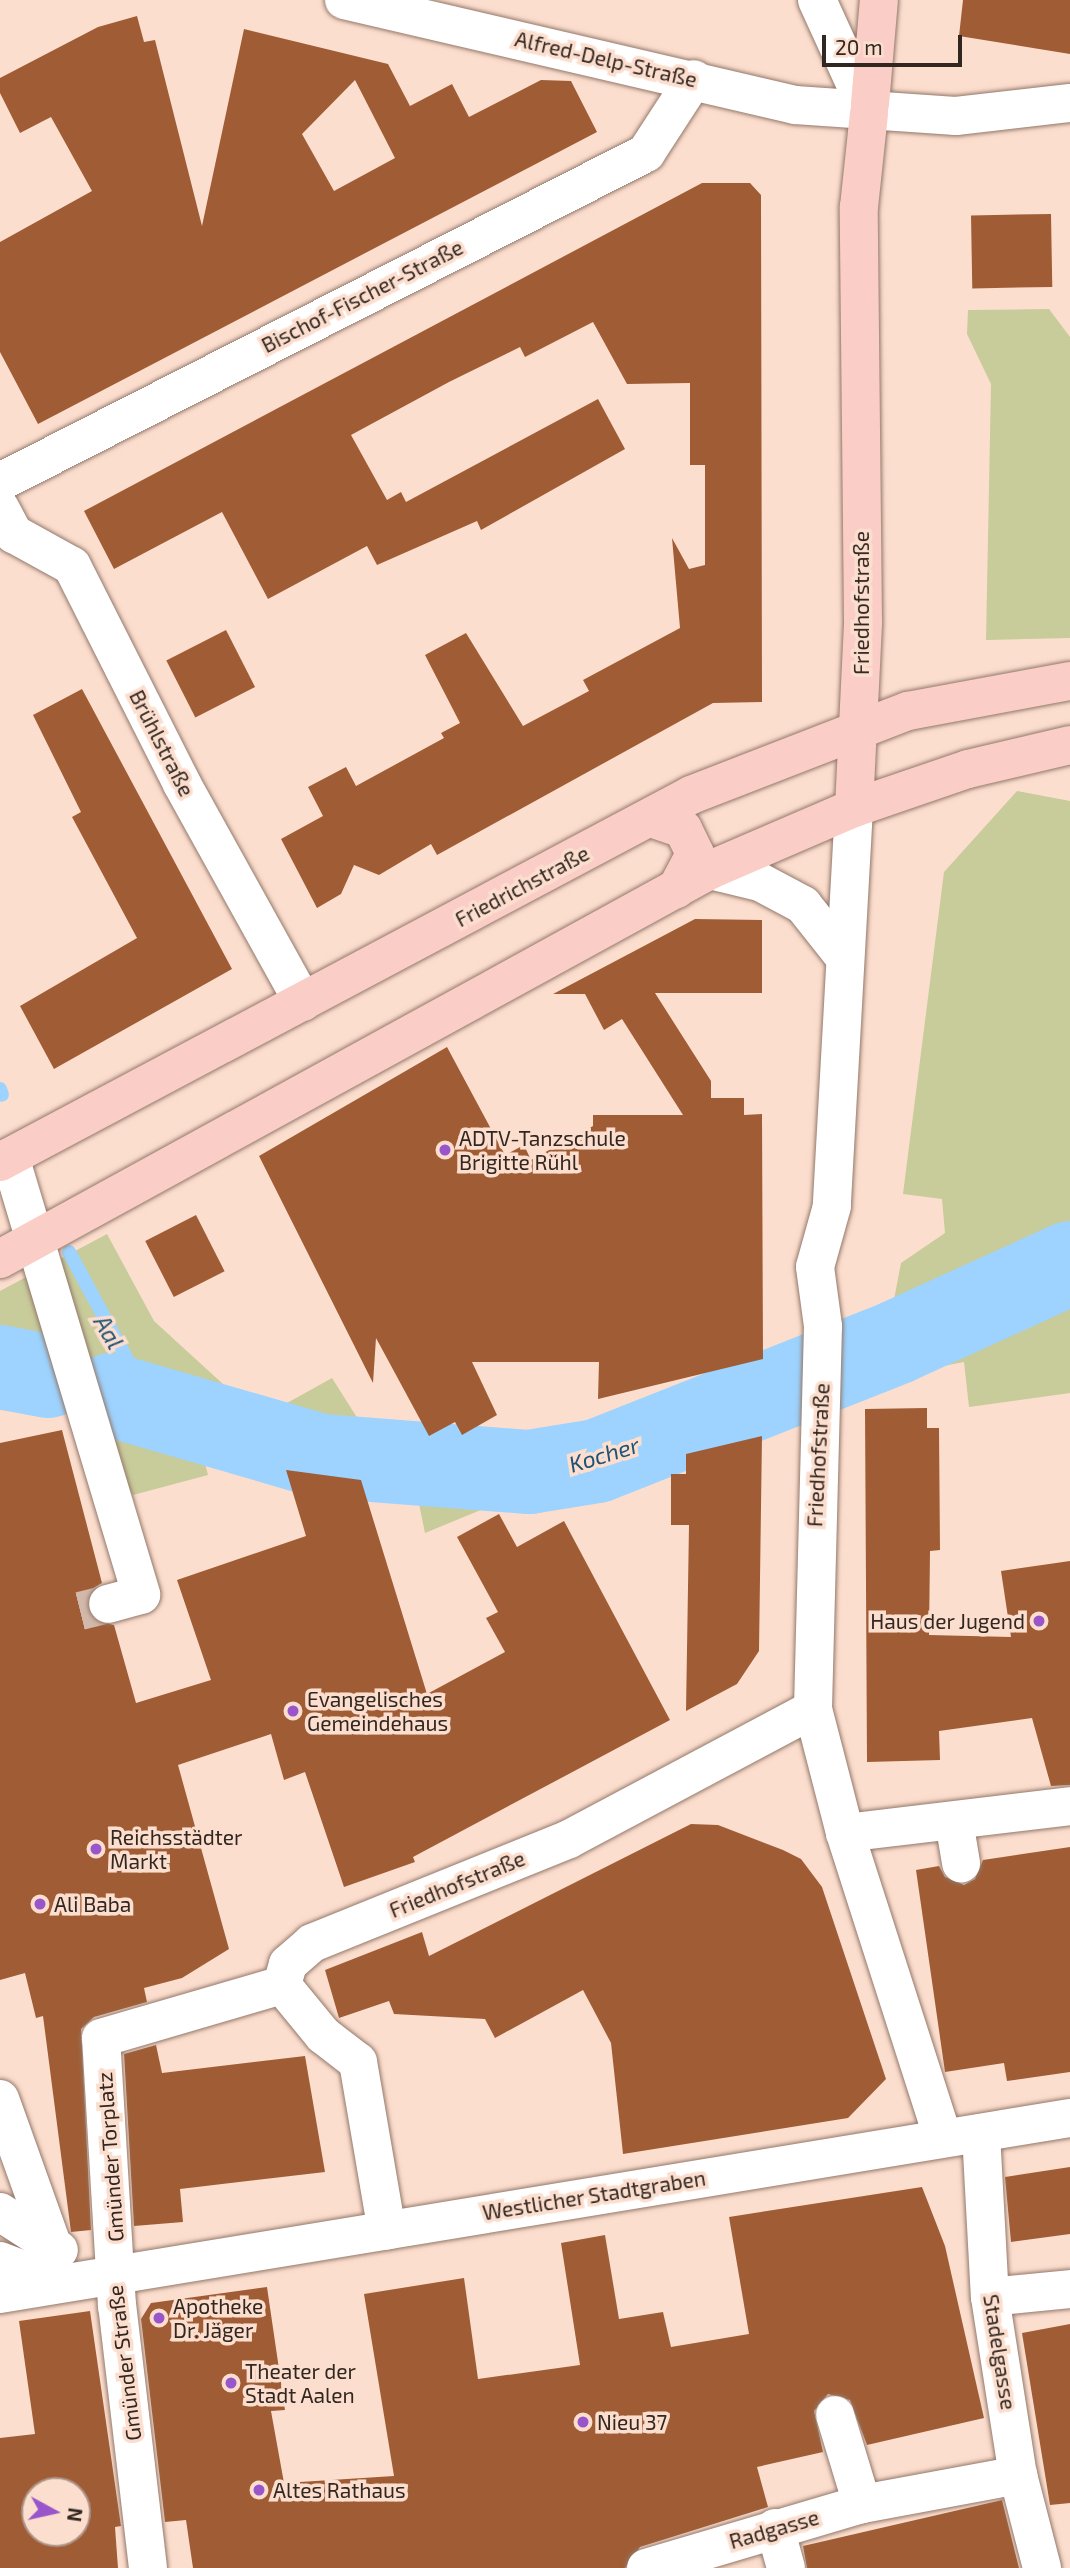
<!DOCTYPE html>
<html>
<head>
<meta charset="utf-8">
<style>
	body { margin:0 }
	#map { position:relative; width:1070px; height:2568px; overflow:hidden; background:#fcdece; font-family:"Exo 2",sans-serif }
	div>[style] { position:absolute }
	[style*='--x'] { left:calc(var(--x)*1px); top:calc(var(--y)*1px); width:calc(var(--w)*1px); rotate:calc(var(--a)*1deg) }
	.green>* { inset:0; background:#c8cb9a }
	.stream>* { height:14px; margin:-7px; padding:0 7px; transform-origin:7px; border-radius:7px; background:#9dd3fe }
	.river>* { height:84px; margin:-42px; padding:0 42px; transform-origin:42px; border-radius:42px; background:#9dd3fe }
	.building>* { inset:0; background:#a05d35; transform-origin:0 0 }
	.minor-tunnel>* { height:38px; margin-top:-19px; transform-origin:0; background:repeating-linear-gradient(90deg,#d3b9ab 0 38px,transparent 0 57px) }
	.roads { filter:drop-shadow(0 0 2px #93786a) drop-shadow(0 0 2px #93786a) }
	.minor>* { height:38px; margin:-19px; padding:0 19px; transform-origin:19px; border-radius:19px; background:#fff }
	.major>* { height:38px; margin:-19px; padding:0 19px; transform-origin:19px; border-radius:19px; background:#facdc6 }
	.dots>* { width:19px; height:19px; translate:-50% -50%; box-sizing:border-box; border:4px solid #fcdece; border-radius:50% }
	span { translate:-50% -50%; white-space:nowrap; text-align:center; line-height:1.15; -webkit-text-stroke:7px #fcdece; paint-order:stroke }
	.street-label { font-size:21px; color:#312620 }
	.poi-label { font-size:21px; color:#312620 }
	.left { translate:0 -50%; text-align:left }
	.right { translate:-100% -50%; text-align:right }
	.water-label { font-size:23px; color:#1f5275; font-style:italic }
	.north { position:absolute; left:21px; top:2477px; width:70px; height:70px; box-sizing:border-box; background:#fcdece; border:2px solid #ab9488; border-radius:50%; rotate:98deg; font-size:19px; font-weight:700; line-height:28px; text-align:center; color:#312620 }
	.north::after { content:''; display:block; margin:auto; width:24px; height:32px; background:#9956cb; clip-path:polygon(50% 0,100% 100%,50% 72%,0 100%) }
	.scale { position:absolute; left:822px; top:35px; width:140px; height:32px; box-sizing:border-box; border:4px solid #312620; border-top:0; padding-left:9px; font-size:21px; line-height:24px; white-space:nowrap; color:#312620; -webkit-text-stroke:5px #fcdece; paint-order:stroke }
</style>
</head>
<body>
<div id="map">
	<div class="green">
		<div style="clip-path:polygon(1049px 309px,1070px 337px,1070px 638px,986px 640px,991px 384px,967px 334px,968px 310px)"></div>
		<div style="clip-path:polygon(1017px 791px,1070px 801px,1070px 1393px,969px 1407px,964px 1362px,911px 1372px,888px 1331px,901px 1263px,945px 1233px,942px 1199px,903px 1194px,944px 872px)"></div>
		<div style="clip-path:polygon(107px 1234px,154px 1321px,260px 1418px,332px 1378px,368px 1435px,501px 1453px,566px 1447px,721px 1390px,739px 1436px,680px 1452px,673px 1473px,488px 1507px,425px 1533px,415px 1484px,310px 1473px,199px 1440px,208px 1475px,133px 1495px,50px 1363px,17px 1355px,25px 1408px,0 1410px,0 1291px)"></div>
	</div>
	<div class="stream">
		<div style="--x:0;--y:1089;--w:6;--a:72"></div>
		<div style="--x:69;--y:1252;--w:179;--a:61.6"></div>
	</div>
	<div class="river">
		<div style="--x:0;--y:1367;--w:49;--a:10.6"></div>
		<div style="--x:111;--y:1395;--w:219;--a:16.2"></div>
		<div style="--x:321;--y:1456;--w:209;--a:4.4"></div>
		<div style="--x:529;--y:1472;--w:69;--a:-9.2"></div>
		<div style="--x:597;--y:1461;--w:323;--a:-21.6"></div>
		<div style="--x:897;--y:1342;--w:190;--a:-24.5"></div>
	</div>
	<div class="building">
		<div style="clip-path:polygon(963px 0,1070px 0,1070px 54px,959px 36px)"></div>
		<div style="clip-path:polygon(evenodd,137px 16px,144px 42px,155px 40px,202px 226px,244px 29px,388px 64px,410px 106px,452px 84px,469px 117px,541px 80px,571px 81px,597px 132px,38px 424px,0 352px,0 242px,92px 191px,51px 117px,20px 133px,0 93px,0 78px,98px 27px,137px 16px,355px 80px,395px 158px,334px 191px,302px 134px,355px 80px)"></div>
		<div style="clip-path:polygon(702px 183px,750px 183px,761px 195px,762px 702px,713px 703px,437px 855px,431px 844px,379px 875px,354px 865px,341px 894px,317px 908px,281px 839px,323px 816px,308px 787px,346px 767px,356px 786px,444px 738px,441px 733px,460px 723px,425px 655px,466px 633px,523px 726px,589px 691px,583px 680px,680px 628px,672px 538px,689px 569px,705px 565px,705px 465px,690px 465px,690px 383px,627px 384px,593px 322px,525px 357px,520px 347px,449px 382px,351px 435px,387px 500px,401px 492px,406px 502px,598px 399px,625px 449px,481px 530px,477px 521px,377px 565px,367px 546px,268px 599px,222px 512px,114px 569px,84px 511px)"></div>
		<div style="left:1051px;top:214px;width:73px;height:80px;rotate:89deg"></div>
		<div style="left:226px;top:630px;width:64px;height:67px;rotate:63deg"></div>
		<div style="clip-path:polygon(82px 689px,232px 969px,54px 1069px,20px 1006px,137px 938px,72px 817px,81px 812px,33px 715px)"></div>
		<div style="clip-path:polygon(695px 919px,762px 920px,762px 993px,655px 993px,711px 1081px,711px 1098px,744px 1098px,744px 1115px,762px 1114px,763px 1359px,598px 1399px,599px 1362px,472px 1362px,497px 1415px,462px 1435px,455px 1422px,429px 1436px,376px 1338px,373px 1383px,259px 1156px,447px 1047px,505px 1155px,524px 1145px,531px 1160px,593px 1126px,593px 1115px,683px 1115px,622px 1019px,604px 1030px,585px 994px,553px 994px)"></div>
		<div style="left:196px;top:1215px;width:63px;height:57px;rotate:63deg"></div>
		<div style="clip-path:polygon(927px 1408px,927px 1428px,939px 1428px,940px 1550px,930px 1551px,929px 1635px,1011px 1637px,1001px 1571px,1070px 1561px,1070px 1785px,1051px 1786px,1032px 1718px,939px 1731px,940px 1760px,867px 1762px,865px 1409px)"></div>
		<div style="clip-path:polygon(62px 1430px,102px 1583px,92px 1589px,87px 1609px,93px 1620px,114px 1625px,136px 1703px,211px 1680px,177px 1580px,306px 1536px,286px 1470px,361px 1480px,427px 1694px,505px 1652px,486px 1618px,498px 1612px,457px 1537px,499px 1514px,517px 1547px,564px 1521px,670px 1720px,413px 1857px,415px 1862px,344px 1887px,305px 1772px,284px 1780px,271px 1734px,178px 1765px,229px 1949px,182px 1978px,144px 1988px,147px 2002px,94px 2017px,81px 2029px,91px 2230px,71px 2232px,43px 2016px,36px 2018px,25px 1973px,0 1980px,0 1443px)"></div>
		<div style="clip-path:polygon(762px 1436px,759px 1651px,737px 1684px,686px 1711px,689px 1525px,671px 1525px,671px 1474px,686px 1474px,686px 1454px)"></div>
		<div style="clip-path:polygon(691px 1824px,718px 1825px,783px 1850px,801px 1859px,822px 1887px,886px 2079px,848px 2118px,623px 2154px,611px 2043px,583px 1990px,495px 2038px,485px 2019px,394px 2014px,389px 2001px,339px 2018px,325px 1970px,422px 1932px,429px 1956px)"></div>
		<div style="clip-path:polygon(1070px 1847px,1070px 2072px,1007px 2081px,1004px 2063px,945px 2072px,916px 1870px,939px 1866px,945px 1877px,964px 1885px,975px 1879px,983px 1860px)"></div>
		<div style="clip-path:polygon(156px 2045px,162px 2073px,305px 2056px,325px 2172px,180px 2189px,183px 2222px,134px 2226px,124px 2054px)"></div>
		<div style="clip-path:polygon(1070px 2167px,1070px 2234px,1011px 2242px,1005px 2177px)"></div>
		<div style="clip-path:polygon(922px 2187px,945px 2246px,984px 2418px,867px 2445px,850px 2400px,828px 2394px,814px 2411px,823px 2452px,757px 2467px,768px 2507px,640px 2547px,625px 2568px,193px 2568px,186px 2520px,165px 2522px,141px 2319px,151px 2303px,267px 2287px,285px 2410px,271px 2411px,284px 2483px,394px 2476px,364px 2294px,464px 2278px,478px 2379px,580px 2365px,561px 2243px,605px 2235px,619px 2319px,663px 2312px,671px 2347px,749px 2334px,729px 2217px)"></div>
		<div style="clip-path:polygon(evenodd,90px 2311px,121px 2526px,115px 2527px,118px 2568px,0 2568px,0 2438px,35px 2434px,19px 2321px,90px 2311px,35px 2491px,77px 2491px,77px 2533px,35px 2533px,35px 2491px)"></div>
		<div style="clip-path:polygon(1070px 2324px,1070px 2503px,1050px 2505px,1022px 2333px)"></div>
		<div style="clip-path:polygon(1002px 2500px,1019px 2568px,807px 2568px,803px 2546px)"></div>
	</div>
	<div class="minor-tunnel">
		<div style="--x:80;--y:1611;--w:29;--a:-14"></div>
	</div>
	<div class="roads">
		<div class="minor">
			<div style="--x:344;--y:0;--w:463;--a:13.1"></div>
			<div style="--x:795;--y:105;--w:161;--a:3.9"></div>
			<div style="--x:956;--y:116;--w:115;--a:-6.5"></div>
			<div style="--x:817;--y:0;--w:125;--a:65.5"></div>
			<div style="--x:0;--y:482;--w:725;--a:-26.99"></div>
			<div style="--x:646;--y:153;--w:88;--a:-57"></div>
			<div style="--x:0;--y:508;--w:30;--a:62"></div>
			<div style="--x:14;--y:534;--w:66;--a:28.9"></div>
			<div style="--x:72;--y:566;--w:244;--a:63.2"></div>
			<div style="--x:182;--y:784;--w:249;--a:61"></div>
			<div style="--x:854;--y:808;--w:399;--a:93.2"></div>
			<div style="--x:832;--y:1206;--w:63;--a:105.6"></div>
			<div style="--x:815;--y:1267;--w:60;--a:82.3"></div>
			<div style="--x:823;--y:1326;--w:383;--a:91.5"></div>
			<div style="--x:813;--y:1709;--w:128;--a:75.5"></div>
			<div style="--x:845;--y:1833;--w:320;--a:72.2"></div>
			<div style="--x:710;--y:870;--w:51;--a:13.5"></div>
			<div style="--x:760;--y:882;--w:49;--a:28.1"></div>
			<div style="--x:803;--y:905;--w:63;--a:51.5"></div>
			<div style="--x:10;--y:1157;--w:457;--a:73.3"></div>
			<div style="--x:141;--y:1595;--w:34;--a:165"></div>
			<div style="--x:954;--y:1821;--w:43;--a:80.5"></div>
			<div style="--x:845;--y:1833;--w:227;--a:-6.8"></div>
			<div style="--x:282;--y:1985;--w:22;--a:-74"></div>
			<div style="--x:288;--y:1964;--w:32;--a:-41"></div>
			<div style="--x:312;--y:1943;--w:277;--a:-22"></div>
			<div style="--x:569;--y:1839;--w:276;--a:-28"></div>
			<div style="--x:282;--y:1985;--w:65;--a:50.6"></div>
			<div style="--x:323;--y:2035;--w:44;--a:37.6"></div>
			<div style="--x:358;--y:2062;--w:171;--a:80.3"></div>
			<div style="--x:0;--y:2099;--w:157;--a:70.3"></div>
			<div style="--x:981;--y:2133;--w:164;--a:86.9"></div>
			<div style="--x:990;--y:2297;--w:180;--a:81.1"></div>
			<div style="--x:1018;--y:2475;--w:96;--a:75.5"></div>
			<div style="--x:0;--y:2212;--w:70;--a:32.8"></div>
			<div style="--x:0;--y:2261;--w:62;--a:20.8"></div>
			<div style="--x:0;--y:2294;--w:1084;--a:-9.34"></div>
			<div style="--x:990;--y:2297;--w:80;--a:-5.7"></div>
			<div style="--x:835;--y:2415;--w:93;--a:73.1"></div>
			<div style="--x:775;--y:2528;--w:41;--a:74.6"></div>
			<div style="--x:148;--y:2568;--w:264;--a:-96.7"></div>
			<div style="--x:117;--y:2306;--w:268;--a:-93.4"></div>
			<div style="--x:101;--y:2038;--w:189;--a:-16.3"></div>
			<div style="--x:646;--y:2568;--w:225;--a:-16.5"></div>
			<div style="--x:862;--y:2504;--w:159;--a:-10.5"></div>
		</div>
		<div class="major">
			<div style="--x:870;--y:104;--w:104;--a:-85.1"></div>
			<div style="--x:854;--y:808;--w:187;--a:-87.2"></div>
			<div style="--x:863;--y:621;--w:414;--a:-90.6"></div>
			<div style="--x:859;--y:207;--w:94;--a:-83.9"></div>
			<div style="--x:651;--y:818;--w:34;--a:19"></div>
			<div style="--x:683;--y:829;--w:28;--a:64"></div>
			<div style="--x:695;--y:854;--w:40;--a:118"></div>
			<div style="--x:0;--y:1162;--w:782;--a:-27.97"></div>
			<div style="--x:691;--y:795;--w:233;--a:-21.2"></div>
			<div style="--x:908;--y:711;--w:165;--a:-10.5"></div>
			<div style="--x:0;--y:1259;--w:810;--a:-28.72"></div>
			<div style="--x:710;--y:870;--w:157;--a:-23.3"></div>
			<div style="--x:854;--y:808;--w:120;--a:-18.9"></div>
			<div style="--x:968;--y:769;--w:105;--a:-13.2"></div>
		</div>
	</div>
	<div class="dots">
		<div style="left:445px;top:1150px;background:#9956cb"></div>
		<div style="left:1039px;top:1621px;background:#9956cb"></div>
		<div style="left:293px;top:1711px;background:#9956cb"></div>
		<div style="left:96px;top:1849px;background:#9956cb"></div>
		<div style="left:40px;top:1904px;background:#9956cb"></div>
		<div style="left:159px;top:2318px;background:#9956cb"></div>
		<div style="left:231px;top:2383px;background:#9956cb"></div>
		<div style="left:583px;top:2422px;background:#9956cb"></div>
		<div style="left:259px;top:2490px;background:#9956cb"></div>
	</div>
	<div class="street-label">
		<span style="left:606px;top:59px;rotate:13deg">Alfred-Delp-Straße</span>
		<span style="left:362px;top:296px;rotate:-27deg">Bischof-Fischer-Straße</span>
		<span style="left:861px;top:603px;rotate:-90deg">Friedhofstraße</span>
		<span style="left:162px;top:743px;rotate:63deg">Brühlstraße</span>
		<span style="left:522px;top:886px;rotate:-28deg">Friedrichstraße</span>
		<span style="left:818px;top:1455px;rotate:-87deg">Friedhofstraße</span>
		<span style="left:457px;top:1884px;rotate:-22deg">Friedhofstraße</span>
		<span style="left:110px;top:2157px;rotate:-94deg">Gmünder Torplatz</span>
		<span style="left:594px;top:2195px;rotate:-9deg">Westlicher Stadtgraben</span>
		<span style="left:1000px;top:2352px;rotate:81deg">Stadelgasse</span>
		<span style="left:124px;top:2363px;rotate:-97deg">Gmünder Straße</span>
		<span style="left:774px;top:2529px;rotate:-16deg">Radgasse</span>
	</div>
	<div class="poi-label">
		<span class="left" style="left:459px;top:1150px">ADTV-Tanzschule<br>Brigitte Rühl</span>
		<span class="right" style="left:1025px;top:1621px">Haus der Jugend</span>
		<span class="left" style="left:307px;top:1711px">Evangelisches<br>Gemeindehaus</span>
		<span class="left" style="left:110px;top:1849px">Reichsstädter<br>Markt</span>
		<span class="left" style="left:54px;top:1904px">Ali Baba</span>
		<span class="left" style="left:173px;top:2318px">Apotheke<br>Dr. Jäger</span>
		<span class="left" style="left:245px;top:2383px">Theater der<br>Stadt Aalen</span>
		<span class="left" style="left:597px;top:2422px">Nieu 37</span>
		<span class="left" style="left:273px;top:2490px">Altes Rathaus</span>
	</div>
	<div class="water-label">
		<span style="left:109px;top:1332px;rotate:60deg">Aal</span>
		<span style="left:604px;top:1454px;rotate:-17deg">Kocher</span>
	</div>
	<div class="north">N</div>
	<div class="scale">20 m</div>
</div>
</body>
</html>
